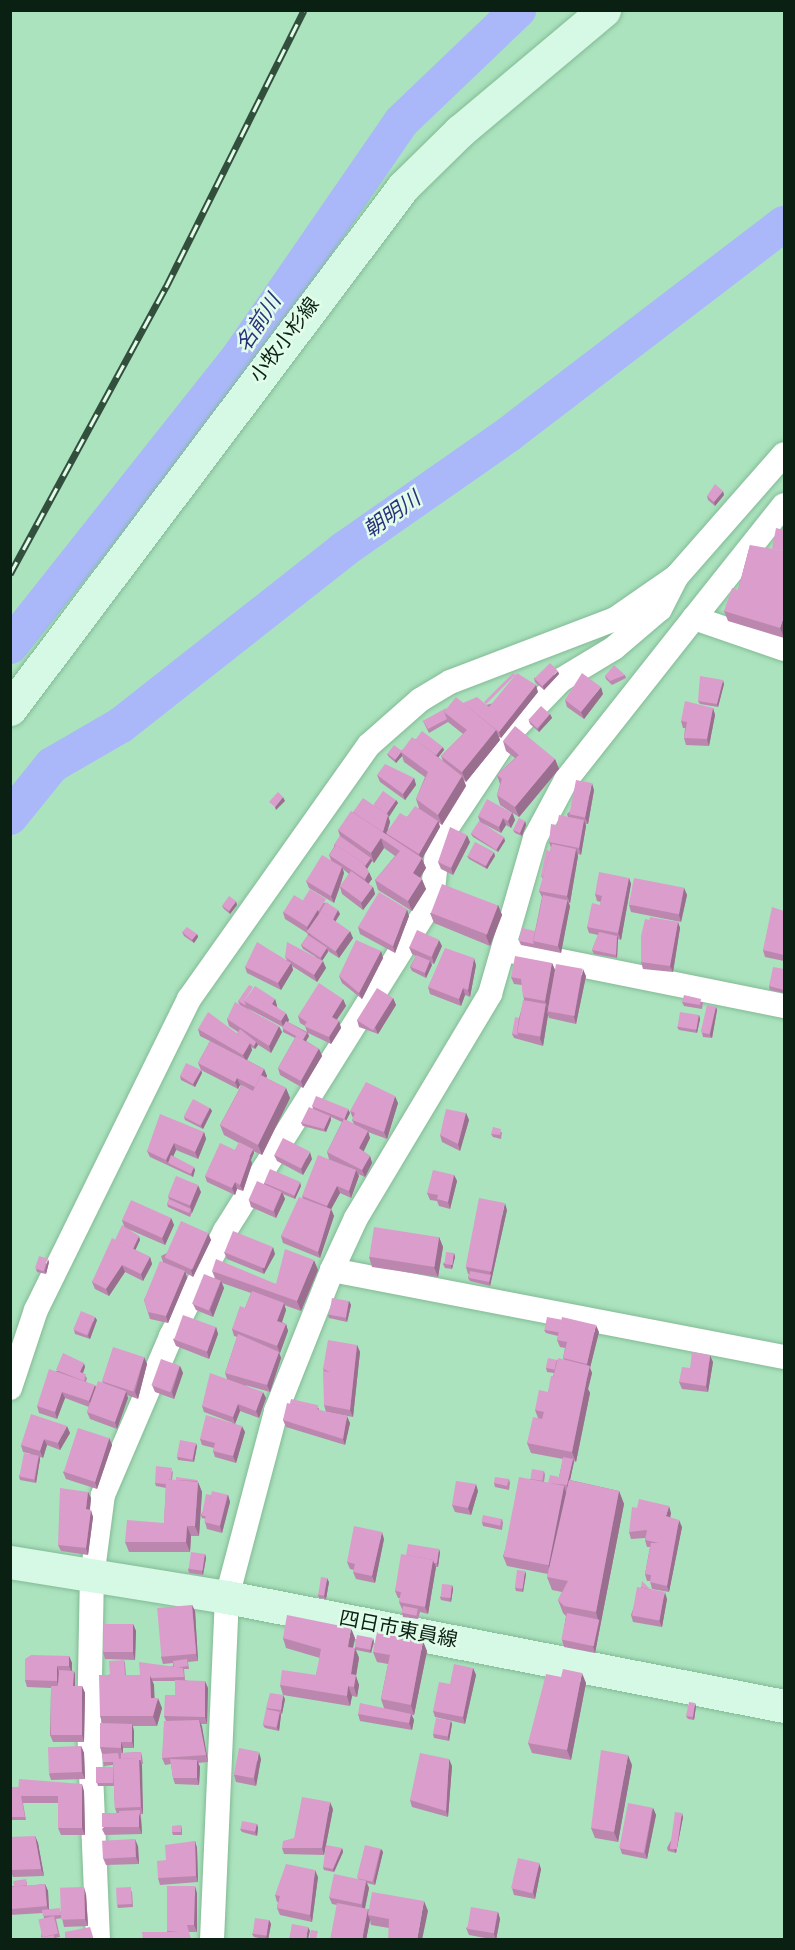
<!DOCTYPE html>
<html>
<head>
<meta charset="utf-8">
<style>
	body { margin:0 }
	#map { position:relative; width:795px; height:1950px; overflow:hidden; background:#abe3be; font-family:Overpass,"Noto Sans JP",sans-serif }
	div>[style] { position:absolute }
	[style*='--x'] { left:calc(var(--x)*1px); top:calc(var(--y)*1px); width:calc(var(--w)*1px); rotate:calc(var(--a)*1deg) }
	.river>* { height:36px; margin:-18px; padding:0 18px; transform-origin:18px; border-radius:18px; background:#aab8fa }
	.roads { filter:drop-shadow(0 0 2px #83ba96) drop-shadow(0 0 2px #83ba96) }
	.minor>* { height:24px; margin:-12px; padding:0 12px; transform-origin:12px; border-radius:12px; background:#fff }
	.secondary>* { height:33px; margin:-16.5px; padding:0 16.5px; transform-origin:16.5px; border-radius:16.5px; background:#d5f9e4 }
	.rail>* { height:7px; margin-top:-3.5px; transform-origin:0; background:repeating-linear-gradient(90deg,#e1fdea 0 14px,#314f3c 0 28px); box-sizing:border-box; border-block:2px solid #314f3c }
	.wall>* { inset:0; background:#bc87af }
	.shaded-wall>* { inset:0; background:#996e8f }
	.building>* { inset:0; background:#db9dcc; transform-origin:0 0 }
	span { translate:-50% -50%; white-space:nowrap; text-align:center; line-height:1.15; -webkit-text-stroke:5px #e1fdea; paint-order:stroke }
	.street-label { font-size:20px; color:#0a2013 }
	.water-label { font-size:21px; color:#2c307b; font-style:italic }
	.frame { position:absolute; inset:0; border:12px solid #0a2013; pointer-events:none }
</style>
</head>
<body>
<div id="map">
	<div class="river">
		<div style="--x:10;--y:646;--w:365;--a:-51.6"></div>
		<div style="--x:237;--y:360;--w:290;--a:-55.4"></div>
		<div style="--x:402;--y:121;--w:161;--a:-43.7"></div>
		<div style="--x:10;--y:817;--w:67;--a:-51.1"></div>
		<div style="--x:52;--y:765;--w:80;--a:-30.1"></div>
		<div style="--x:121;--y:725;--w:283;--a:-38.2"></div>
		<div style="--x:343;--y:550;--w:203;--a:-34.9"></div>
		<div style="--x:509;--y:434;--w:346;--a:-37.4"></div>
	</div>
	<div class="roads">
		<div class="minor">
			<div style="--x:694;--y:618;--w:144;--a:-51.5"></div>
			<div style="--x:506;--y:950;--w:284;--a:11.4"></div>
			<div style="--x:332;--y:1270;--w:460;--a:10.9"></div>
			<div style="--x:10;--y:1388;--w:82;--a:-71.6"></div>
			<div style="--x:36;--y:1310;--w:347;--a:-63.8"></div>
			<div style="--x:189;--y:999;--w:311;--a:-54.7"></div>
			<div style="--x:369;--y:745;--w:68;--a:-41.4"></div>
			<div style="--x:420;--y:700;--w:35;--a:-31"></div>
			<div style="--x:450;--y:682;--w:177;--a:-20.9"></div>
			<div style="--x:615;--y:619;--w:75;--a:-34.7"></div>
			<div style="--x:677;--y:576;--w:162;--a:-48.7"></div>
			<div style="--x:98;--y:1940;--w:211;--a:-92.4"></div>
			<div style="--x:89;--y:1729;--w:151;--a:-88.9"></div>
			<div style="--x:92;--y:1578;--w:84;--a:-82.5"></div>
			<div style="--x:103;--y:1495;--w:173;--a:-66.8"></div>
			<div style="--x:171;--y:1336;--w:118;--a:-62.8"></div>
			<div style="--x:225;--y:1231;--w:390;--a:-57.9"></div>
			<div style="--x:432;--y:901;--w:60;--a:-84.3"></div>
			<div style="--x:438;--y:841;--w:130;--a:-56.3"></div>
			<div style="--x:510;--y:733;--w:74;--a:-46.1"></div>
			<div style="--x:561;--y:680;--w:62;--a:-31.1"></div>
			<div style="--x:614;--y:648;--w:60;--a:-40.3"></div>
			<div style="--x:660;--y:609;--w:37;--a:-63"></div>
			<div style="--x:212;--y:1940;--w:343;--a:-87.5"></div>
			<div style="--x:227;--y:1597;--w:192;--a:-75.2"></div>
			<div style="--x:276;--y:1411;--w:152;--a:-68.3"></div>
			<div style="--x:332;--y:1270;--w:57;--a:-65.2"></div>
			<div style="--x:356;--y:1218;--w:261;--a:-59.1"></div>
			<div style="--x:490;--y:994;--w:162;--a:-73.9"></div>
			<div style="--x:535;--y:838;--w:66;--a:-61.9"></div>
			<div style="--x:566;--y:780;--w:206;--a:-51.7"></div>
			<div style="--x:694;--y:618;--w:95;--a:19"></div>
		</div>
		<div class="secondary">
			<div style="--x:10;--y:709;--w:653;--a:-53.02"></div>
			<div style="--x:403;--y:187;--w:80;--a:-44.5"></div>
			<div style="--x:460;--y:131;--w:188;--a:-40"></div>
			<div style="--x:10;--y:1562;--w:220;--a:9.2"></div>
			<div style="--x:227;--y:1597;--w:568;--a:11.07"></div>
		</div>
	</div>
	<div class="rail">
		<div style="--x:10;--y:574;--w:327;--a:-61.5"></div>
		<div style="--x:166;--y:287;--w:309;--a:-63.5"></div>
	</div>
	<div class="wall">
		<div style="clip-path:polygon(724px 495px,715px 506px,708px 500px,707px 496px)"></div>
		<div style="clip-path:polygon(750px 545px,784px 638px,728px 621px,724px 611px,738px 590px)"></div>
		<div style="clip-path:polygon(559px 674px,544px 690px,535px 682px,534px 678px)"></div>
		<div style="clip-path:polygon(625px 675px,626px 678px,612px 685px,606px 679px,605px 676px)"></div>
		<div style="clip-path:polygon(724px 684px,718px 707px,700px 704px,698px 701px)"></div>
		<div style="clip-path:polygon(evenodd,538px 692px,501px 738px,499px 737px,500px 740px,466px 782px,464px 780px,466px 786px,442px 825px,439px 823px,440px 827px,422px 859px,426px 868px,420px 878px,426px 889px,412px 911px,378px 890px,375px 880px,395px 856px,384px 848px,374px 863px,372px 861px,367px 869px,372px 879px,368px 884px,373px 887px,375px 894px,363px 910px,342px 894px,340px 887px,334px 903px,309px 888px,306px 881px,331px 860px,329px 855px,334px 847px,334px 845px,340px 836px,338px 830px,353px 812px,396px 800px,398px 803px,388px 816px,390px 822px,387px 831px,419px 808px,416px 799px,425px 777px,404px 762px,402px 756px,396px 763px,389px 757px,387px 754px,401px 751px,415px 739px,444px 750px,438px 757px,443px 761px,441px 756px,463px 734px,448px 722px,429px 733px,423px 721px,447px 709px,463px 703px,486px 705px,538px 692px,343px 869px,349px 874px,340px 887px,344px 873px,343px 869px)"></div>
		<div style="clip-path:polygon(603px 694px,584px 719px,567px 707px,565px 700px)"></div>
		<div style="clip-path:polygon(713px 708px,715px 715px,709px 746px,686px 745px,684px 738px,685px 728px,683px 728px,681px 721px)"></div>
		<div style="clip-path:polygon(550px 714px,552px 718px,539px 732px,530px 724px,529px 721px)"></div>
		<div style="clip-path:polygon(503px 741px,555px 759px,559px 769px,519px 817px,513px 813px,515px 820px,511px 828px,506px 825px,501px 833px,482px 823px,505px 841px,498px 852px,473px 837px,471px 834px,480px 822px,478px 816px,512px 813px,500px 805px,497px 795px,500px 784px,497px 775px,515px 758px,506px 751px)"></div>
		<div style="clip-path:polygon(377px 775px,414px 778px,416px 785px,405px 800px,380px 782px)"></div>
		<div style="clip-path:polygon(594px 790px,588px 824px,586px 824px,586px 826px,581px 855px,578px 854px,578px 856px,570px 903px,569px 903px,570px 906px,561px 953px,521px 945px,519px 941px,535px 931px,542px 897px,539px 891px,543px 879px,541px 876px,551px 848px,549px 842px,557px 825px,568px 817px,567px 814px)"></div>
		<div style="clip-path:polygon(525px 821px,526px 825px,522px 836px,515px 833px,513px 830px)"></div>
		<div style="clip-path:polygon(470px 842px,453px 875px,441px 869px,438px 862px)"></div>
		<div style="clip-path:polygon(467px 856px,495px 856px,487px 869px,469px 859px)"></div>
		<div style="clip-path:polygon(629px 878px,631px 884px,621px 940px,618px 939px,617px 958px,594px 954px,592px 950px,598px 935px,589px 933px,587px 927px,600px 905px,601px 902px,597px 901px,595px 894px)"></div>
		<div style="clip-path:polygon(684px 888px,687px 895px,681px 922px,631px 912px,629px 905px)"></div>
		<div style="clip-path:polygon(303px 901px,327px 903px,340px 914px,335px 921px,353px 938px,339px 958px,328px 951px,322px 961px,326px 968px,317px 982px,292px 966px,293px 970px,281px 990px,247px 973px,245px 967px,287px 960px,285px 957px,316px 957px,303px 949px,301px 945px,308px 935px,307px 933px,285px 919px,283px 912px)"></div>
		<div style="clip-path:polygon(237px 905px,230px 914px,224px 909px,222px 906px)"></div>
		<div style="clip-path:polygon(498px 905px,502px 915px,490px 946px,434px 923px,430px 913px)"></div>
		<div style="clip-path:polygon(784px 911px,784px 961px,765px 957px,763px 950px)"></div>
		<div style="clip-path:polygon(409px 916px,395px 953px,360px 934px,358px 927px)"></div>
		<div style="clip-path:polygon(650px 920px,678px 922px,680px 928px,673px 972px,643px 969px,641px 962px)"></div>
		<div style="clip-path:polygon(182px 932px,197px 934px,198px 937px,194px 943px,184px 936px)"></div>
		<div style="clip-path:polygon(442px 946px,434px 964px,431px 963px,432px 965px,426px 978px,412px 971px,410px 967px,416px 956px,412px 954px,409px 947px)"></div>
		<div style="clip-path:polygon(381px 951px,383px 958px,362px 999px,342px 983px,339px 976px)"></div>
		<div style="clip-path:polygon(552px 963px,555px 970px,586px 976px,576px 1024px,549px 1018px,548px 1015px,543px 1046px,514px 1038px,512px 1034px,519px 1018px,524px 1000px,522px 985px,514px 984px,511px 977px)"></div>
		<div style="clip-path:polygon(476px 965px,470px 997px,465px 995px,461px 1006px,430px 994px,428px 987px)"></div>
		<div style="clip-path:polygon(784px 969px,784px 993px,770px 990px,769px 986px)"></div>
		<div style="clip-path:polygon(393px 998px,396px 1005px,378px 1034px,359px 1027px,357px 1020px)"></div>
		<div style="clip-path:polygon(275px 999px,277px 1006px,277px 1007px,289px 1020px,288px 1022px,307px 1032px,305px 1026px,300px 1023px,298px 1016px,343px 999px,346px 1006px,337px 1020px,339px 1021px,341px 1028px,331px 1044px,308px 1033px,309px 1036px,306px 1041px,319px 1049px,322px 1056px,303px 1088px,280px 1075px,278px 1068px,295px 1038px,283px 1032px,283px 1027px,247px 1008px,282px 1032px,271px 1053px,257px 1044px,258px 1045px,255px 1049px,251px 1047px,252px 1050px,247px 1060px,264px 1069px,267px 1076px,266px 1078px,286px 1088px,290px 1098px,262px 1155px,253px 1151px,254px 1153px,251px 1160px,252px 1164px,243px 1191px,237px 1189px,235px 1195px,207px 1182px,205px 1176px,235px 1150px,239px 1143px,224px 1135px,220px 1125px,241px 1086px,240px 1085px,238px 1089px,201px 1070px,198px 1063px,210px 1041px,200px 1036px,198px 1029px,237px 1034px,238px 1032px,229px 1026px,227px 1019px,240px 1005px,238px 1001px)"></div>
		<div style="clip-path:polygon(682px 1002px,703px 1002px,702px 1009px,684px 1006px)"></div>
		<div style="clip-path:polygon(716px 1007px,717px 1010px,712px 1038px,703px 1037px,702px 1033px)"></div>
		<div style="clip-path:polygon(699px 1015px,700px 1019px,697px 1033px,679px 1030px,677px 1027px)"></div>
		<div style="clip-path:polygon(201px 1070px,202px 1073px,195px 1087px,181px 1080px,180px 1076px)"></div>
		<div style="clip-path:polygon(398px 1103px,387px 1139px,368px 1132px,370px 1138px,363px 1151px,370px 1156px,372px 1163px,365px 1177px,358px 1174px,359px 1176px,351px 1198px,340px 1193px,331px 1209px,334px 1216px,320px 1258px,283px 1243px,281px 1236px,303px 1199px,302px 1196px,329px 1159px,327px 1152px,342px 1122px,331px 1117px,331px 1120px,326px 1132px,303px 1126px,301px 1123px,313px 1108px,312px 1106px,350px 1113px,346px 1120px,354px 1124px,352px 1120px,353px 1118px,350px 1111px)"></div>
		<div style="clip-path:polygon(210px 1108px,212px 1111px,203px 1129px,185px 1120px,184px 1117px)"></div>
		<div style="clip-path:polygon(466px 1113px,469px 1120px,460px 1151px,442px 1142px,440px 1135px)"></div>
		<div style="clip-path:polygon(204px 1132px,206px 1139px,198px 1159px,176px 1150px,173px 1156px,195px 1170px,193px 1177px,150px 1157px,147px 1151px)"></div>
		<div style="clip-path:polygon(502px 1132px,501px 1139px,493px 1137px,491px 1134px)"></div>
		<div style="clip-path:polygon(274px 1155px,312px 1159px,303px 1175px,277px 1161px)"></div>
		<div style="clip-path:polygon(454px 1175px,457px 1181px,450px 1209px,439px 1206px,437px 1201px,430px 1200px,427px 1193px)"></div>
		<div style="clip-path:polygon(264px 1183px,301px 1186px,295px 1199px,283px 1194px,285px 1199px,276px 1218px,251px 1207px,249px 1200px,264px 1184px)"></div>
		<div style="clip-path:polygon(201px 1192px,190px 1217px,168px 1207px,167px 1204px,169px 1199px,168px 1196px)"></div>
		<div style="clip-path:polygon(507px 1210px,490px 1286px,470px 1281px,468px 1278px,469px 1274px,468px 1274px,466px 1267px)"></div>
		<div style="clip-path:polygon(171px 1218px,174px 1225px,165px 1245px,128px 1229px,140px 1240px,135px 1250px,150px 1257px,152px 1264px,143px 1281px,125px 1272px,109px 1296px,95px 1289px,92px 1282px,124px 1226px,122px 1220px)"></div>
		<div style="clip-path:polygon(208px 1233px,211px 1240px,193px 1277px,186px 1273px,187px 1278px,168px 1323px,150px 1319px,144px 1300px,163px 1262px,161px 1256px)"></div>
		<div style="clip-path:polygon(439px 1237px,443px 1247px,438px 1277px,372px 1267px,369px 1257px)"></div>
		<div style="clip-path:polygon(224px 1252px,275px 1254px,264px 1274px,227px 1259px)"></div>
		<div style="clip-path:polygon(454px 1253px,455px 1257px,452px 1269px,445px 1268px,443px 1264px)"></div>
		<div style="clip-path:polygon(49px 1262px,46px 1274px,37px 1272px,36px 1269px)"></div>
		<div style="clip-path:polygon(318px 1270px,301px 1311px,284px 1305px,286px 1310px,282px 1322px,286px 1324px,288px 1331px,280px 1353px,279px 1353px,281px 1358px,270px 1392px,245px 1385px,266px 1398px,259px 1418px,240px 1411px,235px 1424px,245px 1432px,236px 1463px,215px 1457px,213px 1451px,214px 1448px,202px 1445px,200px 1439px,233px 1423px,204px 1412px,202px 1406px,227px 1379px,225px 1373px,237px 1337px,234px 1336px,232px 1329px,245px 1308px,251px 1293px,222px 1283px,224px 1288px,213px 1317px,196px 1310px,193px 1304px,215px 1278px,212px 1271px,276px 1284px)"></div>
		<div style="clip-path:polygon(349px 1301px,351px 1305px,347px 1322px,329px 1318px,328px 1315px)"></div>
		<div style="clip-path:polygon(97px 1320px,90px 1339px,75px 1334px,74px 1330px)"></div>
		<div style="clip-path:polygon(216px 1327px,218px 1334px,209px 1359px,176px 1346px,173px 1339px)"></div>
		<div style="clip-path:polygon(544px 1330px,599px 1332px,590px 1368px,592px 1373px,588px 1389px,590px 1393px,576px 1462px,574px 1461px,570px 1480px,619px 1491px,624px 1504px,595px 1653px,564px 1647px,562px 1640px,566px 1616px,563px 1613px,558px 1600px,562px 1592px,552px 1590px,547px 1577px,548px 1574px,507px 1566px,503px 1556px,530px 1479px,544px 1471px,545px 1475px,544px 1482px,548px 1483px,559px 1477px,563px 1459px,531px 1453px,527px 1443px,538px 1418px,535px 1410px,548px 1392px,553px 1376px,554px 1373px,547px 1372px,546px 1368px,557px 1360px,564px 1360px,563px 1358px,565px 1348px,560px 1347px,557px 1340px,558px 1336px,546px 1333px)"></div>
		<div style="clip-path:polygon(357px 1345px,360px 1352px,353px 1417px,326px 1412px,324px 1405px,324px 1371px,323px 1369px)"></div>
		<div style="clip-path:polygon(144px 1357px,147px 1364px,138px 1399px,127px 1395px,128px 1398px,117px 1429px,90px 1419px,87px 1412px,89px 1407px,65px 1398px,57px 1419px,39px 1413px,37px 1406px,56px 1371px,85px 1367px,83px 1373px,87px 1378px,86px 1382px,96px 1387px,103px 1383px,102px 1381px)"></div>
		<div style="clip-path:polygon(713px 1362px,708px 1392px,682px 1389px,679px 1382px,690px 1368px)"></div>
		<div style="clip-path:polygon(180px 1366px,183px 1373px,174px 1399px,155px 1392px,152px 1385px)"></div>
		<div style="clip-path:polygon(290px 1404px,319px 1408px,319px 1410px,350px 1423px,345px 1445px,286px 1427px,283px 1420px)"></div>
		<div style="clip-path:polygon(70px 1433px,60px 1450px,47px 1445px,43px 1458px,40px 1457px,40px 1459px,36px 1483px,20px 1480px,19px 1476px,31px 1454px,23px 1452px,21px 1445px)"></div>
		<div style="clip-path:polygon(109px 1438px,112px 1445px,97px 1489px,66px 1479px,63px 1472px)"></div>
		<div style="clip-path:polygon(197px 1446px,194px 1462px,178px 1460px,177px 1457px)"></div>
		<div style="clip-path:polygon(173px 1471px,172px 1480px,197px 1480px,202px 1492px,199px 1536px,191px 1536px,190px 1552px,129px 1552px,125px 1542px,164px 1523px,166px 1488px,156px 1486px,155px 1483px)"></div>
		<div style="clip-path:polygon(509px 1479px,510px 1483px,509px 1490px,495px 1487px,494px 1483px)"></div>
		<div style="clip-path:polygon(478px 1491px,471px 1515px,455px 1512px,452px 1505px)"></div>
		<div style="clip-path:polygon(88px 1492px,91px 1498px,90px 1510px,93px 1517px,88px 1555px,61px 1551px,58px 1545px)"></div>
		<div style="clip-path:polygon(211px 1495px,228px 1495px,230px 1502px,222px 1533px,207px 1529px,205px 1522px,206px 1519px,202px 1518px,201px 1515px)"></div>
		<div style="clip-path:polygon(671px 1513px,670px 1517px,682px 1527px,669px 1592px,652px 1589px,650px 1581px,647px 1581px,645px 1574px,650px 1547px,647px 1547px,645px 1540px,645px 1538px,631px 1539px,629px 1532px)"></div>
		<div style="clip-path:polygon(502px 1519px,503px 1523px,502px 1530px,483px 1526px,482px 1522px)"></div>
		<div style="clip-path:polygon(384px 1539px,375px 1583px,356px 1579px,353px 1572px,354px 1570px,350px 1569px,347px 1562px)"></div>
		<div style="clip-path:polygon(440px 1552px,438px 1567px,436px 1567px,428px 1614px,420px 1612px,418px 1619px,403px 1617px,402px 1613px,402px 1609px,399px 1602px,400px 1598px,398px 1598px,395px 1591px,406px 1555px)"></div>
		<div style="clip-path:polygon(205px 1554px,206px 1558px,203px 1575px,189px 1573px,188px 1569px)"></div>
		<div style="clip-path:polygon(526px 1574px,523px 1592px,516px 1591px,515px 1588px)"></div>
		<div style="clip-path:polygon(329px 1582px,326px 1599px,319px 1598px,318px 1595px)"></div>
		<div style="clip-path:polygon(452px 1585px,453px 1589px,451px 1602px,441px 1600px,440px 1597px)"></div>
		<div style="clip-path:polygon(641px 1587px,650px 1589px,667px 1599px,662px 1627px,633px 1622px,631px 1615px)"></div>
		<div style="clip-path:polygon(192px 1605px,195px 1611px,198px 1661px,188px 1662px,189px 1669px,184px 1669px,185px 1680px,208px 1688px,207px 1724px,201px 1724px,208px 1762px,198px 1763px,200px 1767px,199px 1785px,175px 1784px,173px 1778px,171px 1764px,165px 1765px,162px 1758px,166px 1721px,164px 1716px,175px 1695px,175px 1681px,152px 1681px,154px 1685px,154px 1698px,162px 1708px,157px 1726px,133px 1726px,134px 1731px,134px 1748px,123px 1748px,123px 1753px,141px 1752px,142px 1756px,143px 1764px,141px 1764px,143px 1814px,141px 1814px,142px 1834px,105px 1835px,102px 1829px,117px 1814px,115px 1808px,114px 1786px,98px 1786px,97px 1783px,113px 1767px,113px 1765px,104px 1766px,102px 1754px,100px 1747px,102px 1723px,100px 1716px,109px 1675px,124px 1660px,125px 1663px,126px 1675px,140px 1675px,173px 1666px,173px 1663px,163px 1664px,161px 1657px)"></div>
		<div style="clip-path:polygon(133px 1624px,136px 1631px,135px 1660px,105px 1659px,103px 1652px)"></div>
		<div style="clip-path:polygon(283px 1638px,355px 1638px,353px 1648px,355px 1648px,355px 1647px,374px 1641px,371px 1653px,356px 1650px,359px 1658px,356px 1676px,359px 1685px,357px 1697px,352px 1696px,350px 1706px,283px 1695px,280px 1685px,316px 1675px,320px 1658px,286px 1648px)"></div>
		<div style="clip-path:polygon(427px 1651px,414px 1715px,412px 1715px,414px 1720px,412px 1730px,360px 1721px,358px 1714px,384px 1708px,381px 1699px,388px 1664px,377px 1662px,373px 1652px)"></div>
		<div style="clip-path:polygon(69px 1656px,72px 1663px,72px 1670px,75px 1674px,75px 1686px,82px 1686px,85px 1693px,84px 1742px,53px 1742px,50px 1735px,51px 1688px,27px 1687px,25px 1680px)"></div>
		<div style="clip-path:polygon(473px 1668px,476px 1675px,465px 1724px,435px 1717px,433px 1711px,450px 1684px)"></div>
		<div style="clip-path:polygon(561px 1677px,586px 1683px,571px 1760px,532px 1753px,528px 1743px)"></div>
		<div style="clip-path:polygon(285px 1699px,282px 1714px,281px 1714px,281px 1715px,279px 1731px,265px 1728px,263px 1725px,267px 1709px,266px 1708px)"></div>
		<div style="clip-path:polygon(696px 1706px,694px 1720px,688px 1719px,686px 1716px)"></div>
		<div style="clip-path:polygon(451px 1721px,452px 1724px,449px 1741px,434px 1738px,433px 1734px)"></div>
		<div style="clip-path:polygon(81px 1746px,84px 1753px,85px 1779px,51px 1780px,49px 1774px)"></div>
		<div style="clip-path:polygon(261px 1759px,256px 1786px,236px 1782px,234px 1775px)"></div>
		<div style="clip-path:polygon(632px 1765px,618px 1842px,595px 1838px,591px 1828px)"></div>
		<div style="clip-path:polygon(452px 1766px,448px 1817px,412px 1807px,410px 1800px)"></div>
		<div style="clip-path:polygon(10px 1787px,84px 1791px,85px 1835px,61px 1835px,58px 1828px,58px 1803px,23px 1803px,26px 1820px,11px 1820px)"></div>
		<div style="clip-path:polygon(653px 1808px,656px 1815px,647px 1859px,622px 1854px,620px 1848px)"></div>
		<div style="clip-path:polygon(333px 1809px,324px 1855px,284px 1854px,282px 1848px)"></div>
		<div style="clip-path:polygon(683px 1817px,676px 1853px,668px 1851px,667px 1848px)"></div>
		<div style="clip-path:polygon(257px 1824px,258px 1828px,257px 1836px,242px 1832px,240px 1829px)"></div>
		<div style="clip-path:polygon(181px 1825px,182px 1829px,182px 1835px,173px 1835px,172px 1832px)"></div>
		<div style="clip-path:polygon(35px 1836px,38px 1843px,44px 1876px,13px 1877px,10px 1870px)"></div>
		<div style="clip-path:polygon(195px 1841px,197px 1848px,198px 1882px,160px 1885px,158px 1878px,166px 1860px)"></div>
		<div style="clip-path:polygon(138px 1846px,139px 1864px,106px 1865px,103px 1858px)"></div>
		<div style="clip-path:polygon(342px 1848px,343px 1852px,334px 1872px,324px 1870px,323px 1867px)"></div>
		<div style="clip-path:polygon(381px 1849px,383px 1852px,375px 1885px,367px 1883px,369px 1888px,365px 1909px,428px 1911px,389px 1928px,371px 1925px,370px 1920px,366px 1940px,337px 1905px,332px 1904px,329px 1897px,358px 1879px)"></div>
		<div style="clip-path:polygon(541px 1869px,535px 1899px,514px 1895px,512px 1888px)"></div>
		<div style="clip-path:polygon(318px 1877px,312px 1922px,280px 1915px,277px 1908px,278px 1902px,277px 1902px,275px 1895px)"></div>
		<div style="clip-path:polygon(27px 1882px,27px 1886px,45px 1884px,48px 1891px,49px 1909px,62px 1912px,86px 1894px,88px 1926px,64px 1927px,62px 1918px,56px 1919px,60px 1937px,55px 1938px,55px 1940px,41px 1937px,44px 1918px,43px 1913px,10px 1915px,10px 1887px)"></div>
		<div style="clip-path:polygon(132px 1891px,133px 1907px,118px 1908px,117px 1905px)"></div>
		<div style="clip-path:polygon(197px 1893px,197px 1932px,167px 1932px,167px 1931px)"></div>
		<div style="clip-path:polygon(498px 1912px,500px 1919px,496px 1940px,469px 1935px,466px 1928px)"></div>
		<div style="clip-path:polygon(269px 1920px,271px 1924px,268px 1940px,254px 1937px,252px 1934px)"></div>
	</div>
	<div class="shaded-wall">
		<div style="clip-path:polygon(723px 491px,724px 495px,715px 506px,714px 502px)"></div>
		<div style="clip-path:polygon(784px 616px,784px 638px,780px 628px)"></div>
		<div style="clip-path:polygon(558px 671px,559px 674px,544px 690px,543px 686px)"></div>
		<div style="clip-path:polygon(723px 680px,724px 684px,718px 707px,717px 704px)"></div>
		<div style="clip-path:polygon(536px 685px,538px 692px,501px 738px,499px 732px)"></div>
		<div style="clip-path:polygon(601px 687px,603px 694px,584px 719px,581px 712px)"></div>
		<div style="clip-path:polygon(713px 708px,715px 715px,709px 746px,707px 739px)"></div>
		<div style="clip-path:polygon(550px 714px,552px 718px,539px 732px,538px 729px)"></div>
		<div style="clip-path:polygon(496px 730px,500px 740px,466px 782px,462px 772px)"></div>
		<div style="clip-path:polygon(443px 747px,444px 750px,437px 759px,435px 755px)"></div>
		<div style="clip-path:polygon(401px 752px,402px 756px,396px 763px,395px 760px)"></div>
		<div style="clip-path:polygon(555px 759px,559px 769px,519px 817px,515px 807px)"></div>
		<div style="clip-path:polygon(462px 776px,466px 786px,442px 825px,438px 815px)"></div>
		<div style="clip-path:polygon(414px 778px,416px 785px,405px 800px,403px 794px)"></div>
		<div style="clip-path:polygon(592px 783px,594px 790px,588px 824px,585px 818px)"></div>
		<div style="clip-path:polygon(283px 797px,285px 801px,276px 810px,275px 807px)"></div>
		<div style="clip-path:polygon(396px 800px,398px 803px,389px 817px,387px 813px)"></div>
		<div style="clip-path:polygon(512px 813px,515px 820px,511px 828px,508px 821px)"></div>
		<div style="clip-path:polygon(388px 815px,390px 822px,385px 840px,382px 833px)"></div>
		<div style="clip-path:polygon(503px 818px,506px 825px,501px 833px,499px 827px)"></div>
		<div style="clip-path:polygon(584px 820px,586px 826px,581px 855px,579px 848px)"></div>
		<div style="clip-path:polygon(438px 821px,440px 827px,422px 859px,426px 868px,417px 883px,413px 873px,421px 860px,419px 854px)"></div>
		<div style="clip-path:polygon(525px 821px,526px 825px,522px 836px,520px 833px)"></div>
		<div style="clip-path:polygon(467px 835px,470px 842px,453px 875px,451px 868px)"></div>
		<div style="clip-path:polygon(504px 837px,505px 841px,498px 852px,497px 849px)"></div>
		<div style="clip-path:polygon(381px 838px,384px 848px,374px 863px,371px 853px)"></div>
		<div style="clip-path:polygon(576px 849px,578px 856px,570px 903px,567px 896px)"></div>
		<div style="clip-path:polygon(494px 852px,495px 856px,487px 869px,485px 866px)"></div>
		<div style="clip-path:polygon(371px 858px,372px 861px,367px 869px,365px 866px)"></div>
		<div style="clip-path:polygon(342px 867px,344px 873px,334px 903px,331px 896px)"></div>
		<div style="clip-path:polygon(369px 872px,372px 879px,367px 886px,365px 879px)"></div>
		<div style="clip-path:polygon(629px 878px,631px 884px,621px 940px,618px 933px)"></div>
		<div style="clip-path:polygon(422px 879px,426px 889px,412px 911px,408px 901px)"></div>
		<div style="clip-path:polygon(373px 887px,375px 894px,363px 910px,361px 903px)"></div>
		<div style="clip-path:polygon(684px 888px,687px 895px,681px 922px,679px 915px)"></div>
		<div style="clip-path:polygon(567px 900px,570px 906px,561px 953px,558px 946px)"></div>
		<div style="clip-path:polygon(236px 901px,237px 905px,230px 914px,229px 911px)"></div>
		<div style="clip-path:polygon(498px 905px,502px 915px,490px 946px,486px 936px)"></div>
		<div style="clip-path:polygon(407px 909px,409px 916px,395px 953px,393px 946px)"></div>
		<div style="clip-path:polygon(318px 910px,320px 917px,310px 935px,307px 928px)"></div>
		<div style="clip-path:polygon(338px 910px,340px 914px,334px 924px,332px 920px)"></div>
		<div style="clip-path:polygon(678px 922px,680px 928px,673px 972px,670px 966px)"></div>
		<div style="clip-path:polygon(350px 931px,353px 938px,339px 958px,336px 951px)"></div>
		<div style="clip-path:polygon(197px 934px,198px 937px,194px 943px,192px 940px)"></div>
		<div style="clip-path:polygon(617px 936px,618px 939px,617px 958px,616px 955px)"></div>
		<div style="clip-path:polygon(439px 940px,442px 946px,434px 964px,432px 957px)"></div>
		<div style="clip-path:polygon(327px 948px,328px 952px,322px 961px,321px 958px)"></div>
		<div style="clip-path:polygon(381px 951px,383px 958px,362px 999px,359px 993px)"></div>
		<div style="clip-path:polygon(474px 958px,476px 965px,470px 997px,468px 990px)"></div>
		<div style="clip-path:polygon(323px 961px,326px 968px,317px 982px,314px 975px)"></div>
		<div style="clip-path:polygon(430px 961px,432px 965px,426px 978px,425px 974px)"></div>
		<div style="clip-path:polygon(291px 963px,293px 970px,281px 990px,278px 983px)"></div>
		<div style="clip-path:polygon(552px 963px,555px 970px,548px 1008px,545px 1001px)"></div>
		<div style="clip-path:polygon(583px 969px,586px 976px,576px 1024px,574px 1017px)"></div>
		<div style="clip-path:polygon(463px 988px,465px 995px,461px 1006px,459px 999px)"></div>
		<div style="clip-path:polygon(393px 998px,396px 1005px,378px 1034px,375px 1027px)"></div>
		<div style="clip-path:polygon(275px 999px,277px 1006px,274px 1011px,272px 1004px)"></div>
		<div style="clip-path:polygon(343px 999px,346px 1006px,334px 1023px,332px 1017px)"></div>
		<div style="clip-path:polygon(546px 1004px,549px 1011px,547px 1011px,548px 1015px,543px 1046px,540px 1039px)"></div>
		<div style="clip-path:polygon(716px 1007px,717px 1010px,712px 1038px,710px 1035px)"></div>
		<div style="clip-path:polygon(286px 1013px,289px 1020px,284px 1028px,281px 1021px)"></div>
		<div style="clip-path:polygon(699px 1015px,700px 1019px,697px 1033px,696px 1030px)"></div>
		<div style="clip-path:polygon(339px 1021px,341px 1028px,331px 1044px,329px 1037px)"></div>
		<div style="clip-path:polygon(279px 1026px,282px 1032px,271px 1053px,269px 1046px)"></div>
		<div style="clip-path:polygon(307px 1033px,309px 1036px,305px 1043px,303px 1040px)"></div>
		<div style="clip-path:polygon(256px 1042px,258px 1045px,255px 1049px,254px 1046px)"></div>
		<div style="clip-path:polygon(250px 1043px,252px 1050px,246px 1062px,243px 1055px)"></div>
		<div style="clip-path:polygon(319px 1049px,322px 1056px,303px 1088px,301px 1081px)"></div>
		<div style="clip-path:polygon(264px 1069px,267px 1076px,258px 1094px,255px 1088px)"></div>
		<div style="clip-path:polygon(201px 1070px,202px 1073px,195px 1087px,193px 1084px)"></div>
		<div style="clip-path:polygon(237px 1078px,240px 1085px,238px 1089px,235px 1082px)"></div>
		<div style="clip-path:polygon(286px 1088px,290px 1098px,262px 1155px,258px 1145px)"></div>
		<div style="clip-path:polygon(395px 1096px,398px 1103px,387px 1139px,384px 1132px)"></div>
		<div style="clip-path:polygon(210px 1108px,212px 1111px,203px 1129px,201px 1126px)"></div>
		<div style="clip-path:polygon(348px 1109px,350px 1113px,345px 1123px,344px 1120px)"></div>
		<div style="clip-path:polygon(466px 1113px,469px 1120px,460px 1151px,458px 1144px)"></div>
		<div style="clip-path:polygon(330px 1116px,331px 1120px,326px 1132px,324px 1129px)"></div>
		<div style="clip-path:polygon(368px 1131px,370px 1138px,362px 1155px,359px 1148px)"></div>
		<div style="clip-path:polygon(204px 1132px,206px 1139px,198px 1159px,195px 1152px)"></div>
		<div style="clip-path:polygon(174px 1143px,176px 1150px,170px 1164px,168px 1163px,166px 1160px)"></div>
		<div style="clip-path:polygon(253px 1149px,254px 1153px,251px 1160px,252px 1164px,243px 1191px,240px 1185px,249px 1157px)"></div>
		<div style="clip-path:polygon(310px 1152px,312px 1159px,303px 1175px,301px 1169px)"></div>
		<div style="clip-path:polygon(370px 1156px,372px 1163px,365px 1177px,362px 1170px)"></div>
		<div style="clip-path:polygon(194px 1167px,195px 1170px,193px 1177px,191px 1174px)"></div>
		<div style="clip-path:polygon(356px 1170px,359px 1176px,351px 1198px,349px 1191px)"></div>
		<div style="clip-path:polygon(454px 1175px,457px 1181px,450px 1209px,448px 1202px)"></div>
		<div style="clip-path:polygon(235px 1182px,237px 1189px,235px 1195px,232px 1188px)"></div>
		<div style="clip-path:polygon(300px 1182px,301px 1186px,295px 1199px,294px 1196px)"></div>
		<div style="clip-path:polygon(198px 1185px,201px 1192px,192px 1213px,190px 1206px)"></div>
		<div style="clip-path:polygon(337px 1186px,340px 1193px,329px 1213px,327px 1206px)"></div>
		<div style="clip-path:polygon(282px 1192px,285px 1199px,276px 1218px,274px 1211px)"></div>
		<div style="clip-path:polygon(505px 1203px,507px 1210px,490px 1286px,489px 1282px,491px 1275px,490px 1272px)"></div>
		<div style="clip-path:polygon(331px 1209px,334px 1216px,320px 1258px,318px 1252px)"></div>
		<div style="clip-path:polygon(171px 1218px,174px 1225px,165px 1245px,162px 1238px)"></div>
		<div style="clip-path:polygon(208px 1233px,211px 1240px,193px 1277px,191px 1270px)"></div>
		<div style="clip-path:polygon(139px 1236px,140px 1240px,134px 1253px,133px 1249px)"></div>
		<div style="clip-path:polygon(439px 1237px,443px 1247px,438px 1277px,434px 1267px)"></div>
		<div style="clip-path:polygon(273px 1247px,275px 1254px,264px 1274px,262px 1267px)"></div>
		<div style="clip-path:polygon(454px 1253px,455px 1257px,452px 1269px,451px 1266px)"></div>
		<div style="clip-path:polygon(150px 1257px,152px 1264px,143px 1281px,141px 1274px)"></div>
		<div style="clip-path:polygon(48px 1259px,49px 1262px,46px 1274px,45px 1271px)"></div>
		<div style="clip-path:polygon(314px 1260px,318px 1270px,301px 1311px,297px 1301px)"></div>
		<div style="clip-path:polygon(122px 1265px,125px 1272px,109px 1296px,106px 1289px)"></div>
		<div style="clip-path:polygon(185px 1271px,187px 1278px,168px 1323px,166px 1316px)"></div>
		<div style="clip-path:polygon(221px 1281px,224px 1288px,213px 1317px,210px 1310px)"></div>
		<div style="clip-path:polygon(349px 1301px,351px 1305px,347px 1322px,346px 1318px)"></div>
		<div style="clip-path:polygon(284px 1303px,286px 1310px,280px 1328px,277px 1321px)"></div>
		<div style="clip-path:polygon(95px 1317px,97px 1320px,90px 1339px,88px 1336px)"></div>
		<div style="clip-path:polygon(286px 1324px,288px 1331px,280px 1353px,277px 1346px)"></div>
		<div style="clip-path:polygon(596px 1325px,599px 1332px,590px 1368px,592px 1373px,588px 1389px,590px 1393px,576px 1462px,572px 1452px,589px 1369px,587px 1364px)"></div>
		<div style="clip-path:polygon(216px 1327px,218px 1334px,209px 1359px,207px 1352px)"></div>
		<div style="clip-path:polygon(357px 1345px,360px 1352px,353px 1417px,350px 1410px)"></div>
		<div style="clip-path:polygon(279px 1352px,281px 1358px,270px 1392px,267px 1385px)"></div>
		<div style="clip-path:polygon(710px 1355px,713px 1362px,708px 1392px,706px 1386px)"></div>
		<div style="clip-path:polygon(144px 1357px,147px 1364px,138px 1399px,135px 1392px)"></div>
		<div style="clip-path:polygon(84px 1363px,85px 1367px,82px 1375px,80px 1372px)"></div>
		<div style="clip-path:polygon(180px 1366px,183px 1373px,174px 1399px,172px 1392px)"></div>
		<div style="clip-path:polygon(95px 1385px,98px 1392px,92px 1408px,89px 1401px)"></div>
		<div style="clip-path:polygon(126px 1391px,128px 1398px,117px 1429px,115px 1422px)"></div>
		<div style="clip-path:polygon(62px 1392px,65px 1398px,57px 1419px,55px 1412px)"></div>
		<div style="clip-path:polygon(263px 1392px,266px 1398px,259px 1418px,256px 1411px)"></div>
		<div style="clip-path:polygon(238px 1404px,240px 1411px,235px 1424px,233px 1417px)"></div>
		<div style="clip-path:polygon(347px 1416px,350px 1423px,345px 1445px,343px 1439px)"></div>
		<div style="clip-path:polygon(67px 1426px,70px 1433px,60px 1450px,58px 1443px)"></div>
		<div style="clip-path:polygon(242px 1426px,245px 1432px,236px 1463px,233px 1456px)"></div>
		<div style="clip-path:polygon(109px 1438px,112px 1445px,97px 1489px,95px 1482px)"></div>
		<div style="clip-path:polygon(44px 1439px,47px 1445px,43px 1458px,40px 1451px)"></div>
		<div style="clip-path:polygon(196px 1443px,197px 1446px,194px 1462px,193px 1459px)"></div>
		<div style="clip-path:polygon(39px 1456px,40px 1459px,36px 1483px,35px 1480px)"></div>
		<div style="clip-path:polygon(573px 1459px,574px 1462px,568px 1489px,567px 1485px)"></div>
		<div style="clip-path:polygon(198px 1482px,202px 1492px,199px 1536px,195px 1526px)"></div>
		<div style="clip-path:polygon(476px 1484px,478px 1491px,471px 1515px,468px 1508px)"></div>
		<div style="clip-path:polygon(564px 1486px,567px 1496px,552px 1575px,548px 1565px)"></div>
		<div style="clip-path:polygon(619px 1491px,624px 1504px,595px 1653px,593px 1646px,598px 1620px,596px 1612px)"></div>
		<div style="clip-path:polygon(88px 1492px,91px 1498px,89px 1516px,86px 1509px)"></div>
		<div style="clip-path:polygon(228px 1495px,230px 1502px,222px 1533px,220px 1526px)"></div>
		<div style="clip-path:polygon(669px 1506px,671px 1513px,669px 1523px,666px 1516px)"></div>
		<div style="clip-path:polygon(91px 1510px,93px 1517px,88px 1555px,86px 1548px)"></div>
		<div style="clip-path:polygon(679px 1520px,682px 1527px,669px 1592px,667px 1586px)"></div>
		<div style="clip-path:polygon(187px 1526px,191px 1536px,190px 1552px,186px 1542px)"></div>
		<div style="clip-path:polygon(382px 1532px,384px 1539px,375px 1583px,372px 1576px)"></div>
		<div style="clip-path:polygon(439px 1549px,440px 1552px,438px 1567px,437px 1563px)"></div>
		<div style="clip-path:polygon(205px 1554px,206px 1558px,203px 1575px,202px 1572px)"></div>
		<div style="clip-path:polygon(433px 1560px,436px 1567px,428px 1614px,425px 1607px)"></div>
		<div style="clip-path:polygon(525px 1571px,526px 1574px,523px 1592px,522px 1589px)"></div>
		<div style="clip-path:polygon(327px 1578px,329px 1582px,326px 1599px,324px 1596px)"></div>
		<div style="clip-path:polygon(452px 1585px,453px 1589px,451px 1602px,450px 1598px)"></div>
		<div style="clip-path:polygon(665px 1592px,667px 1599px,662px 1627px,659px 1620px)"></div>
		<div style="clip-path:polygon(192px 1605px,195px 1611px,198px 1661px,196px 1654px)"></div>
		<div style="clip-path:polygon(133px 1624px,136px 1631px,135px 1660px,133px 1653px)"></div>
		<div style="clip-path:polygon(351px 1628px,355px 1638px,351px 1657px,348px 1647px)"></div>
		<div style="clip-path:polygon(373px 1638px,374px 1641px,371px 1653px,370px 1650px)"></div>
		<div style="clip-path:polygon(423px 1641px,427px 1651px,414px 1715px,411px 1705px)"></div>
		<div style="clip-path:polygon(355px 1648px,359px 1658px,356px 1676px,359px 1685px,357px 1697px,354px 1687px,351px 1674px)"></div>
		<div style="clip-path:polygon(69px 1656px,72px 1663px,72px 1673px,69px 1666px)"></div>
		<div style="clip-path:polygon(57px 1666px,59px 1673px,59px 1688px,57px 1681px)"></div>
		<div style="clip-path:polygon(473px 1668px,476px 1675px,465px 1724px,463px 1717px)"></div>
		<div style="clip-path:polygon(74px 1671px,75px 1674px,75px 1690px,73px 1687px)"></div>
		<div style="clip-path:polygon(582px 1673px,586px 1683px,571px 1760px,567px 1750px)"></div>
		<div style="clip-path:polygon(150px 1675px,154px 1685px,155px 1708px,151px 1698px)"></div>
		<div style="clip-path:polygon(205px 1681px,208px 1688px,207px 1724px,205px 1717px)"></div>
		<div style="clip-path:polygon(82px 1686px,85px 1693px,84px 1742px,82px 1735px)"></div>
		<div style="clip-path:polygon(348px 1686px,352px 1696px,350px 1706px,347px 1696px)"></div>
		<div style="clip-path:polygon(283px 1695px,285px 1699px,282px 1714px,281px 1710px)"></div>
		<div style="clip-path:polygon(158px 1698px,162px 1708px,157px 1726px,153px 1716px)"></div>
		<div style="clip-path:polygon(695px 1703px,696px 1706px,694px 1720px,693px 1717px)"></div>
		<div style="clip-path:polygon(280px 1712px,281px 1715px,279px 1731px,277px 1728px)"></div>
		<div style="clip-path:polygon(411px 1714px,414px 1720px,412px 1730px,409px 1723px)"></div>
		<div style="clip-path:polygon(199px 1720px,202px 1726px,208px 1762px,206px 1755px)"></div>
		<div style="clip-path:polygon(451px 1721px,452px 1724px,449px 1741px,448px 1737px)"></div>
		<div style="clip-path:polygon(132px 1724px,134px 1731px,134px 1748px,132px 1742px)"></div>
		<div style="clip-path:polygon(121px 1742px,123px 1748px,123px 1754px,121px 1748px)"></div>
		<div style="clip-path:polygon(81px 1746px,84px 1753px,85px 1779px,82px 1772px)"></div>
		<div style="clip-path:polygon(259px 1752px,261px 1759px,256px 1786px,254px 1779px)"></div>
		<div style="clip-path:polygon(628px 1755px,632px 1765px,618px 1842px,614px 1832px)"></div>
		<div style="clip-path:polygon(139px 1758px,142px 1765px,143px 1814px,141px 1807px)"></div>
		<div style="clip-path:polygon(449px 1759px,452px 1766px,448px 1817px,446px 1811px)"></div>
		<div style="clip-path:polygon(197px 1760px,200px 1767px,199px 1785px,197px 1778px)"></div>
		<div style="clip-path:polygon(82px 1784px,84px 1791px,85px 1835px,82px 1828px)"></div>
		<div style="clip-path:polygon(330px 1802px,333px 1809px,324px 1855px,322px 1848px)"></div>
		<div style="clip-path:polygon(653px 1808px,656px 1815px,647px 1859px,645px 1852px)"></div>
		<div style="clip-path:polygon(139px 1813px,141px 1820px,142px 1834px,139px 1827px)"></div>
		<div style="clip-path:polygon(682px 1813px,683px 1817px,676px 1853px,674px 1849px)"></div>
		<div style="clip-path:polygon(257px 1824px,258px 1828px,257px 1836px,255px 1832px)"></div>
		<div style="clip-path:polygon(35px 1836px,38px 1843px,44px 1876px,41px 1869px)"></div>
		<div style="clip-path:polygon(135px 1839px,138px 1846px,139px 1864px,136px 1857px)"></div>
		<div style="clip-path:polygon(195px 1841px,197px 1848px,198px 1882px,196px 1876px)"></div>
		<div style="clip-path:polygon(342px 1848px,343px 1852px,334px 1872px,333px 1869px)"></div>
		<div style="clip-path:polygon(381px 1849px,383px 1852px,375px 1885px,374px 1881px)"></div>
		<div style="clip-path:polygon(539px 1863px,541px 1869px,535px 1899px,533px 1892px)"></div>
		<div style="clip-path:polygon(315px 1870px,318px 1877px,312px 1922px,310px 1915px)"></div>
		<div style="clip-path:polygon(366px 1881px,369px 1888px,364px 1912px,362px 1906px)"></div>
		<div style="clip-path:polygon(45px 1884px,48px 1891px,49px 1912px,47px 1906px)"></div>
		<div style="clip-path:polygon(195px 1886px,197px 1893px,197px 1932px,194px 1925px)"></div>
		<div style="clip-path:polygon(84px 1887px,86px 1894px,88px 1926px,85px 1919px)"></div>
		<div style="clip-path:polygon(424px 1901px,428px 1911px,422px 1940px,417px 1940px)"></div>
		<div style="clip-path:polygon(368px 1909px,368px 1915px,370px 1920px,366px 1940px,362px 1940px)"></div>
		<div style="clip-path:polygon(498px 1912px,500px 1919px,496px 1940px,494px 1934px)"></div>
		<div style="clip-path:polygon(269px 1920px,271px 1924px,268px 1940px,266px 1936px)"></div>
		<div style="clip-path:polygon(308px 1927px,310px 1931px,308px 1940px,306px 1940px)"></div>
	</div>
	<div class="building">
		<div style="clip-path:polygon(715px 484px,723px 491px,714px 502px,707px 496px)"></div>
		<div style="clip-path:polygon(776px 528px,784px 530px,784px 551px,772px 549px)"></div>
		<div style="clip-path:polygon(750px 545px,784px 551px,784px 616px,780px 628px,724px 611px,732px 588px,738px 590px)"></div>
		<div style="left:550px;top:663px;width:11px;height:22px;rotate:45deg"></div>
		<div style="clip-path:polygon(614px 665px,625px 675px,610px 681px,605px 676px)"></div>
		<div style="left:513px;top:673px;width:3px;height:41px;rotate:45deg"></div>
		<div style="clip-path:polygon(517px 673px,536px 685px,499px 732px,463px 703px,477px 697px,489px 707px)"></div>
		<div style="clip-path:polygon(582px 673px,601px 687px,581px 712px,565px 700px)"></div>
		<div style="clip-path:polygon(700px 676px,723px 680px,717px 704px,698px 701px)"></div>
		<div style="clip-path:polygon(456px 697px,496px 730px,462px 772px,441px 756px,467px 730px,444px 712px)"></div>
		<div style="clip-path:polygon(685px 701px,713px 708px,707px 739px,684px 738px,687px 722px,681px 721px)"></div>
		<div style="left:541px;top:706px;width:12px;height:19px;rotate:42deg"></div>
		<div style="clip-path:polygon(446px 708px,446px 710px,444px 712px,447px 719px,428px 729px,423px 721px)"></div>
		<div style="clip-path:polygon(515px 726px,555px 759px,515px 807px,497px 795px,502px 779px,497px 775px,519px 755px,503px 741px)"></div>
		<div style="left:422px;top:731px;width:26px;height:11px;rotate:37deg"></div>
		<div style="clip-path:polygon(412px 737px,462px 776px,438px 815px,416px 799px,428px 772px,401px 752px)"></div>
		<div style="left:394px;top:745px;width:10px;height:11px;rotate:37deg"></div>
		<div style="clip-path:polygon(385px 764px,414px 778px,403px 794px,377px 775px)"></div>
		<div style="left:576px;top:780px;width:16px;height:35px;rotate:11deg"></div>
		<div style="left:383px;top:791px;width:16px;height:17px;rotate:35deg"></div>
		<div style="clip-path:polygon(278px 792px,283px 797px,275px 807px,269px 802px)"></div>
		<div style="clip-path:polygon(363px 798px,388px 815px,383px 832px,353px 812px)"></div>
		<div style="clip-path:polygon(487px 799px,512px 813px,508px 821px,503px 818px,499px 827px,478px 816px)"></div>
		<div style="clip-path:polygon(415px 806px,438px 821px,419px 854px,386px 833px,400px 813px,407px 817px)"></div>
		<div style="clip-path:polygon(351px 811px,422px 858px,413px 873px,422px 879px,408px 901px,375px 880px,400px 851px,381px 838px,371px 853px,338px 830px)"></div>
		<div style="clip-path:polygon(559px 815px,584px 820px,579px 848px,549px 842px,551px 824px,557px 825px)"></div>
		<div style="clip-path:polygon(519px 818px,525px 821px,520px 833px,513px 830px)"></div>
		<div style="left:479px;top:821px;width:30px;height:15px;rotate:33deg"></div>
		<div style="clip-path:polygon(450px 827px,467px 835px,451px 868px,438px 862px)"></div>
		<div style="clip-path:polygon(340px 836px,371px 858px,365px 866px,362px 862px,336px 845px,335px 846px,334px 845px)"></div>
		<div style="left:475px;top:842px;width:21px;height:16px;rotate:28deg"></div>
		<div style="clip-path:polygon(552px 844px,576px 849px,567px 896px,539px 891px)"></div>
		<div style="clip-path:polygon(336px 845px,362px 862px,369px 872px,365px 879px,329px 855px)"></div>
		<div style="clip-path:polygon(546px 850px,550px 851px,543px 877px,541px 876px)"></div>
		<div style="clip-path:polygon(322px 855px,342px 867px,331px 896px,306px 881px)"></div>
		<div style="left:351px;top:871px;width:27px;height:19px;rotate:36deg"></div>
		<div style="clip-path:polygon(599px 872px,629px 878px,618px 933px,587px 927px,592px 903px,600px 905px,602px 896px,595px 894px)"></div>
		<div style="left:634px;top:878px;width:51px;height:27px;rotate:11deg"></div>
		<div style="left:442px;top:884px;width:60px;height:31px;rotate:21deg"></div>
		<div style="left:310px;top:889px;width:19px;height:14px;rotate:32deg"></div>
		<div style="clip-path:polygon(379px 892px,407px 909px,393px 946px,358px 927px)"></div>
		<div style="left:294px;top:895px;width:28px;height:20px;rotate:32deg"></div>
		<div style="left:543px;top:895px;width:25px;height:47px;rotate:12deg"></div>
		<div style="left:229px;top:896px;width:9px;height:12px;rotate:36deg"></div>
		<div style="clip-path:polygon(326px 902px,338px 910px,333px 920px,321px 911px,320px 912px)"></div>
		<div style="clip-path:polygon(772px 907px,784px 911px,784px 955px,763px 950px)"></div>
		<div style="left:321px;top:911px;width:35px;height:25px;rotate:35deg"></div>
		<div style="clip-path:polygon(650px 917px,678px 922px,670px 966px,641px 962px,641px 936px,647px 936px)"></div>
		<div style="clip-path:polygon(645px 919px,650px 920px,647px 936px,641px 936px)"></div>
		<div style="clip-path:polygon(187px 927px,197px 934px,192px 940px,182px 932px)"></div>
		<div style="clip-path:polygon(522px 928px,535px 931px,533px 941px,534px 944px,519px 941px)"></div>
		<div style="left:417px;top:930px;width:24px;height:19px;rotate:24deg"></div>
		<div style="clip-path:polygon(599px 932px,617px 936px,616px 955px,592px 950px)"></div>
		<div style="left:308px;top:935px;width:23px;height:12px;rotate:34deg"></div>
		<div style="clip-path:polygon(356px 940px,381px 951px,359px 993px,339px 976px)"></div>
		<div style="clip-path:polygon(257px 942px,291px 963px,278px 983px,245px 967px)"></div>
		<div style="clip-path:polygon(287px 942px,323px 961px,314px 975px,285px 957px)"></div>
		<div style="clip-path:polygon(445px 948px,474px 958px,468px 990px,463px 988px,459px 999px,428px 987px)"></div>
		<div style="left:416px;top:955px;width:15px;height:13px;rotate:23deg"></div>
		<div style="clip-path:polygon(515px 956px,552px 963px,545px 1001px,523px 997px,521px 979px,511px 977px)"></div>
		<div style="left:556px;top:964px;width:27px;height:48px;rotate:10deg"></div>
		<div style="clip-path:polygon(773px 967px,784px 969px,784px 990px,769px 986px)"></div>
		<div style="clip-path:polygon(319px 983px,343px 999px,332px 1017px,339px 1021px,329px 1037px,304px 1026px,307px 1022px,298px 1016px)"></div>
		<div style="clip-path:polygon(249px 985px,253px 987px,244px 1001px,246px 1004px,245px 1005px,238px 1001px)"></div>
		<div style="clip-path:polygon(255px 986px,275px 999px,272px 1004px,286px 1013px,281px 1021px,244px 1001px)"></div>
		<div style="left:377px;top:988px;width:19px;height:38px;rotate:32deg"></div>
		<div style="clip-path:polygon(684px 995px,701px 999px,700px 1005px,682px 1002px)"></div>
		<div style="left:523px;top:1000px;width:23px;height:33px;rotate:10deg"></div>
		<div style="clip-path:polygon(235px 1002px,279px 1026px,269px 1046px,227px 1019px)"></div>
		<div style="left:707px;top:1005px;width:9px;height:28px;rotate:13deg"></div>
		<div style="clip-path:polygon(208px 1012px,250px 1043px,243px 1055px,198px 1029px)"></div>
		<div style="left:680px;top:1012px;width:19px;height:15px;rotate:9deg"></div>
		<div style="clip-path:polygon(515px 1017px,519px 1018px,517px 1032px,518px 1035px,512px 1034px)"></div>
		<div style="left:286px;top:1021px;width:24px;height:8px;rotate:30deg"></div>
		<div style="clip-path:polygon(240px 1029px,256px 1042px,254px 1046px,237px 1034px)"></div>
		<div style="left:296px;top:1036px;width:26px;height:37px;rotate:29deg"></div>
		<div style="clip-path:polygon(210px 1041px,264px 1069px,255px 1087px,237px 1078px,235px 1082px,198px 1063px)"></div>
		<div style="clip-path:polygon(186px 1063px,201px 1070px,193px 1084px,180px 1076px)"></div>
		<div style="clip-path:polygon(261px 1075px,286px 1088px,258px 1145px,220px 1125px,242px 1085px,253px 1091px)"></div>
		<div style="clip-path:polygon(366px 1082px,395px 1096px,384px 1132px,352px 1120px,355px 1113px,350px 1111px)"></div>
		<div style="left:316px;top:1096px;width:35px;height:11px;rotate:22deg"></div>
		<div style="left:193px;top:1099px;width:19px;height:20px;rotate:28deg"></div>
		<div style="clip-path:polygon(309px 1107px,330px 1116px,324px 1129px,301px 1123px)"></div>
		<div style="clip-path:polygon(446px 1109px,466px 1113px,458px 1144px,440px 1135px)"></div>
		<div style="clip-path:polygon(160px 1114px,204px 1132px,195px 1152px,174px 1143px,166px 1160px,147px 1151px)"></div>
		<div style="clip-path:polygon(344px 1119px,368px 1131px,359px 1148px,370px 1156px,362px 1170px,327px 1152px)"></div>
		<div style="clip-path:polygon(493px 1127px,501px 1129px,500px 1135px,491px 1134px)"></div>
		<div style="left:283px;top:1138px;width:30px;height:19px;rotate:27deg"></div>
		<div style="left:239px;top:1142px;width:16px;height:9px;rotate:27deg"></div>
		<div style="clip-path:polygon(220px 1143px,250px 1157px,240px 1185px,235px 1182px,232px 1188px,205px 1176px)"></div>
		<div style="clip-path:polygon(171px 1155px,194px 1167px,191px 1174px,168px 1163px)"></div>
		<div style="clip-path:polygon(318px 1155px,356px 1170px,349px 1191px,337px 1186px,327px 1206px,302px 1196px)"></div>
		<div style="left:270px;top:1169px;width:33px;height:15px;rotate:23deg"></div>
		<div style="clip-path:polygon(433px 1170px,454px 1175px,448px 1202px,437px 1199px,438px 1195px,427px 1193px)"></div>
		<div style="left:176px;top:1176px;width:24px;height:22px;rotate:22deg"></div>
		<div style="left:257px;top:1181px;width:27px;height:21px;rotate:24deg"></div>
		<div style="clip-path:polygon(299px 1197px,331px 1209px,318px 1252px,281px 1236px)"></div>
		<div style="left:479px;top:1198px;width:26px;height:70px;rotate:11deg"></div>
		<div style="clip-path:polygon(169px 1199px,191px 1209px,189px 1213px,167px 1204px)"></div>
		<div style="left:131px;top:1200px;width:44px;height:22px;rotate:24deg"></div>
		<div style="left:181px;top:1221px;width:30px;height:40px;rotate:24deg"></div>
		<div style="clip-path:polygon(122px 1225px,139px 1236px,133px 1249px,115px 1240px)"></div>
		<div style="left:374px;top:1227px;width:66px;height:30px;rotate:9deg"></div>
		<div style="left:233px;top:1231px;width:43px;height:23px;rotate:22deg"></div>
		<div style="clip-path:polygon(112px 1238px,150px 1257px,141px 1274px,122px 1265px,106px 1289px,92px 1282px)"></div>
		<div style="clip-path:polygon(285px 1249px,314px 1260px,297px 1301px,212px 1271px,216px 1259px,276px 1284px)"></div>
		<div style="left:446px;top:1252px;width:8px;height:12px;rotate:7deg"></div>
		<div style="left:39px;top:1256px;width:9px;height:13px;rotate:18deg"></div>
		<div style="clip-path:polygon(160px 1261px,185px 1271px,166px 1316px,148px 1312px,144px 1300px)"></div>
		<div style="left:470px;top:1271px;width:21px;height:7px;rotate:11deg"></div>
		<div style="left:204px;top:1274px;width:18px;height:32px;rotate:22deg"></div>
		<div style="clip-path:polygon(252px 1291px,284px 1303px,277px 1321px,286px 1324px,277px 1346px,232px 1329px,240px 1306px,245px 1308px)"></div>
		<div style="left:332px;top:1298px;width:17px;height:17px;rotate:10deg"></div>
		<div style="left:81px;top:1311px;width:15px;height:20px;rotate:23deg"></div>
		<div style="left:183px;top:1315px;width:35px;height:26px;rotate:20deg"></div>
		<div style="left:547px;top:1317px;width:15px;height:13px;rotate:11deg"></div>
		<div style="clip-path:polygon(562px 1317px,596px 1325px,587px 1364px,563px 1358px,567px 1342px,557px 1340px)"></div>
		<div style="clip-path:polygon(238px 1334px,279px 1352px,267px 1385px,225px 1373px)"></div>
		<div style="clip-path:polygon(328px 1340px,357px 1345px,350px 1410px,324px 1405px,323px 1371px,330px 1372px,323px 1369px)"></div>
		<div style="left:113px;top:1347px;width:33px;height:36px;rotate:18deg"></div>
		<div style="clip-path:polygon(692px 1352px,710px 1355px,706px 1386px,679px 1382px,682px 1367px,690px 1368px)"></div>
		<div style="clip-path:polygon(63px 1353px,84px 1363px,80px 1372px,86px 1374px,84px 1381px,56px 1370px)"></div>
		<div style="left:548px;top:1358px;width:9px;height:10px;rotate:13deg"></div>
		<div style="left:558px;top:1358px;width:33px;height:19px;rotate:14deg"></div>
		<div style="left:161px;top:1359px;width:20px;height:28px;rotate:20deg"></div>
		<div style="clip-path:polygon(49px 1369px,95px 1385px,89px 1401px,62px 1392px,55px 1412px,37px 1406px)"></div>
		<div style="clip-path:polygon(210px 1373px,263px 1392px,256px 1411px,238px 1404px,233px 1417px,202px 1406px)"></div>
		<div style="clip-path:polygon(551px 1376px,586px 1383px,572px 1452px,527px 1443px,533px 1417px,542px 1419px,544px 1412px,535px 1410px,539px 1390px,548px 1392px)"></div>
		<div style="left:98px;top:1381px;width:30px;height:33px;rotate:20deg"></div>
		<div style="left:291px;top:1399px;width:28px;height:5px;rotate:13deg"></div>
		<div style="clip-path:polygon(287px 1403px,347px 1416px,343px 1439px,283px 1420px)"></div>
		<div style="clip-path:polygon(31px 1414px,67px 1426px,58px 1443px,44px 1439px,40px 1451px,21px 1445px)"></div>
		<div style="clip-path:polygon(206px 1415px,242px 1426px,233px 1456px,213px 1451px,215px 1443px,200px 1439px)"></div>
		<div style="left:78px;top:1428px;width:33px;height:46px;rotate:18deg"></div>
		<div style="left:180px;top:1440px;width:16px;height:17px;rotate:11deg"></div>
		<div style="left:24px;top:1453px;width:15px;height:24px;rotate:11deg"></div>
		<div style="clip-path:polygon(563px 1457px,573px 1459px,567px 1485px,548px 1483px,550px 1475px,559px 1477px)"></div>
		<div style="clip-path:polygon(156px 1466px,172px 1468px,171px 1479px,166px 1479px,166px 1484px,155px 1483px)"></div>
		<div style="left:532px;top:1469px;width:12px;height:10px;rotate:9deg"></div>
		<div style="clip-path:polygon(176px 1477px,197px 1480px,197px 1481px,176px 1480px)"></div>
		<div style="clip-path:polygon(495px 1477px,509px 1479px,507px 1486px,494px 1483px)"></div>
		<div style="left:519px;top:1477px;width:46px;height:81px;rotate:11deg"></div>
		<div style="clip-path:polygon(166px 1479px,198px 1482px,195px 1526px,187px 1526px,186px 1542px,125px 1542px,127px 1520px,164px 1523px)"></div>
		<div style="clip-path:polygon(569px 1480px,619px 1491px,596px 1612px,564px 1606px,558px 1600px,568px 1581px,547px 1577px)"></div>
		<div style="clip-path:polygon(456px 1481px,476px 1484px,468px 1508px,452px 1505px)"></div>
		<div style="clip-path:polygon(60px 1488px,88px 1492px,86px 1509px,91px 1510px,86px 1548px,58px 1545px)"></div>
		<div style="left:212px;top:1491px;width:16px;height:32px;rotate:14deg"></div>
		<div style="left:206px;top:1494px;width:5px;height:22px;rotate:11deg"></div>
		<div style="clip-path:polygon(639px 1499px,669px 1506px,666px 1516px,679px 1520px,667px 1586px,650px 1582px,651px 1575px,645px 1574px,651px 1543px,659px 1543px,645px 1540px,647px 1530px,629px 1532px,632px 1507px,637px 1508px)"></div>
		<div style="left:483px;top:1515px;width:19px;height:7px;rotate:12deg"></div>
		<div style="clip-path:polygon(354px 1526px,382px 1532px,372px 1576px,353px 1572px,355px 1564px,347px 1562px)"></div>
		<div style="clip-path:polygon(408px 1544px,439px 1549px,437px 1563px,434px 1563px,433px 1560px,406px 1555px)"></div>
		<div style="left:191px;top:1552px;width:14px;height:17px;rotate:8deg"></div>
		<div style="clip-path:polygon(401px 1554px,433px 1560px,425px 1607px,399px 1602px,401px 1592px,395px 1591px)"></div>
		<div style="left:517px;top:1570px;width:8px;height:18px;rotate:7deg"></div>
		<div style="left:321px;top:1577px;width:6px;height:18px;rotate:9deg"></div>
		<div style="clip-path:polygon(642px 1581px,650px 1589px,641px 1587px)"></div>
		<div style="left:442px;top:1584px;width:10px;height:13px;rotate:6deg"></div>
		<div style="left:637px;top:1587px;width:28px;height:29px;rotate:10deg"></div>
		<div style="left:192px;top:1605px;width:49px;height:35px;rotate:85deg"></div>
		<div style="left:403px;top:1606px;width:15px;height:7px;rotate:11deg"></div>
		<div style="left:567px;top:1613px;width:33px;height:27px;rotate:12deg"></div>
		<div style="clip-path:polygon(287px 1615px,351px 1628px,348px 1647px,355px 1648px,351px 1674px,356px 1675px,354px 1687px,348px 1686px,347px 1696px,280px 1685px,282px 1670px,316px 1675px,321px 1649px,283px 1638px)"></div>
		<div style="left:104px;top:1624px;width:29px;height:28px"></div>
		<div style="clip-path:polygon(377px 1632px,423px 1641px,411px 1705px,381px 1699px,390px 1655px,373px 1652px)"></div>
		<div style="left:357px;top:1635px;width:16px;height:12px;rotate:11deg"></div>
		<div style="clip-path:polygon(31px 1655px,69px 1656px,69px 1666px,57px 1666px,57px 1681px,25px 1680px,25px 1659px)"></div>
		<div style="left:187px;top:1659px;width:7px;height:14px;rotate:82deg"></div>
		<div style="left:124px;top:1660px;width:15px;height:15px;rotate:86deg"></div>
		<div style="clip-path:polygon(139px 1662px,183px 1668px,184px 1677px,151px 1678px,150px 1675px,140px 1675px)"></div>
		<div style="clip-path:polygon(454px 1664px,473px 1668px,463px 1717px,433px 1711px,439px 1682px,450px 1684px)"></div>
		<div style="clip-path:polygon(563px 1669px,582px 1673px,567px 1750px,528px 1743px,546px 1674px,561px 1677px)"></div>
		<div style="left:59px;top:1670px;width:15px;height:16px;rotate:4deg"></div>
		<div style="clip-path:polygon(99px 1675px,150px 1675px,151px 1698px,158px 1698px,153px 1716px,100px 1716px)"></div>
		<div style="clip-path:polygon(175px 1680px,205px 1681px,205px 1717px,164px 1716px,165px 1695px,175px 1695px)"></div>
		<div style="left:51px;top:1686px;width:31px;height:49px"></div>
		<div style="clip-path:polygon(270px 1693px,283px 1695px,281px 1710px,266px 1708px)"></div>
		<div style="clip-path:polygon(689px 1702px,695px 1703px,693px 1717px,686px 1716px)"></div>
		<div style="clip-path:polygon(360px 1703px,411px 1714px,409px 1723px,358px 1714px)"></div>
		<div style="left:266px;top:1709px;width:14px;height:16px;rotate:12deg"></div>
		<div style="left:436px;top:1718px;width:15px;height:16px;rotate:11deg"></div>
		<div style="clip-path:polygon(199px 1720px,206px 1755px,162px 1758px,164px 1721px)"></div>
		<div style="clip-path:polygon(100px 1723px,132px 1724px,132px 1742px,121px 1742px,121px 1748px,100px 1747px)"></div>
		<div style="left:81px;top:1746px;width:26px;height:33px;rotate:88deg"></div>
		<div style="left:239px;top:1748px;width:20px;height:27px;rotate:11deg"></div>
		<div style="clip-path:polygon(601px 1750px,628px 1755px,614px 1832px,591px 1828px)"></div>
		<div style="clip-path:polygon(141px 1752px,141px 1760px,139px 1760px,139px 1758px,121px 1759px,121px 1753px)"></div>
		<div style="clip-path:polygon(118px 1753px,119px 1759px,113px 1760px,113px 1762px,103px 1762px,102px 1754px)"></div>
		<div style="clip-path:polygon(420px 1753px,449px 1759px,446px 1811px,410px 1800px)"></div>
		<div style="left:139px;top:1758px;width:49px;height:26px;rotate:88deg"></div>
		<div style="clip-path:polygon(170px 1759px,197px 1760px,197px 1778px,173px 1778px)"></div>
		<div style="left:96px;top:1767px;width:17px;height:16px"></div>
		<div style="clip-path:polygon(19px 1779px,82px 1784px,82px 1828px,58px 1828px,58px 1796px,18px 1796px)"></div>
		<div style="clip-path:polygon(10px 1787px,19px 1787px,18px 1796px,21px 1796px,25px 1817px,10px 1817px)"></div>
		<div style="clip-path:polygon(302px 1797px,330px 1802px,322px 1848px,282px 1848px,283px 1841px,294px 1838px)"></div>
		<div style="left:628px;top:1803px;width:25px;height:46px;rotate:11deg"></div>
		<div style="clip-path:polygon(140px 1810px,140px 1816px,139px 1813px,119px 1814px,119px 1811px)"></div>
		<div style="left:675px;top:1812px;width:7px;height:37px;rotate:8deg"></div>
		<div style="left:139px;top:1813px;width:14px;height:37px;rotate:90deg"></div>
		<div style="left:242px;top:1821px;width:15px;height:8px;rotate:11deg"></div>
		<div style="clip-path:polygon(181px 1825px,181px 1832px,172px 1832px,172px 1826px)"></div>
		<div style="clip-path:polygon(35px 1836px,41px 1869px,11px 1870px,10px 1837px)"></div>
		<div style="left:135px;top:1839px;width:18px;height:33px;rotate:87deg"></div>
		<div style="clip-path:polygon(195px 1841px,196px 1876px,158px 1878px,157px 1861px,166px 1860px,165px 1845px)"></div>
		<div style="clip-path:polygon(326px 1845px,342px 1848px,333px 1869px,323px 1867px)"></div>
		<div style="left:365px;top:1845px;width:16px;height:34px;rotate:14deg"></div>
		<div style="left:518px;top:1858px;width:22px;height:31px;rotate:13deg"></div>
		<div style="clip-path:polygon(286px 1864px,315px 1870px,310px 1915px,277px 1908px,280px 1896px,275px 1895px)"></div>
		<div style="left:334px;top:1874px;width:33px;height:24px;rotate:12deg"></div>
		<div style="left:26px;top:1879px;width:6px;height:13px;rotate:81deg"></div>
		<div style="left:45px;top:1884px;width:22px;height:35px;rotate:85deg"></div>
		<div style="clip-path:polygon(167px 1886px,195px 1886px,194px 1925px,187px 1925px,191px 1939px,143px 1940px,142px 1932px,179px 1932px,167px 1931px)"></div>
		<div style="left:84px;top:1887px;width:32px;height:24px;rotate:88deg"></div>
		<div style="left:131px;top:1887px;width:17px;height:15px;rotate:87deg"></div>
		<div style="clip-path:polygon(372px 1892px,424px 1901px,417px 1940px,388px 1940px,389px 1919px,368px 1915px)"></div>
		<div style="clip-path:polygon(337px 1903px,368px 1909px,362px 1940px,330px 1940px)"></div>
		<div style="left:471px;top:1907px;width:27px;height:22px;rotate:10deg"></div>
		<div style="clip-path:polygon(60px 1908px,61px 1915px,43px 1916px,42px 1910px)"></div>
		<div style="left:54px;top:1916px;width:18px;height:16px;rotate:77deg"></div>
		<div style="left:255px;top:1918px;width:14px;height:16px;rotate:8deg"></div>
		<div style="clip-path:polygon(292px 1924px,308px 1927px,306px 1940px,289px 1940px)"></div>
		<div style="clip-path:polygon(90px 1927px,94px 1940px,65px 1940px,65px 1932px)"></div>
		<div style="clip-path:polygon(311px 1930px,318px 1931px,316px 1940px,309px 1940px)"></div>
		<div style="clip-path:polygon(54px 1935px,54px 1940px,30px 1940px)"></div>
	</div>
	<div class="street-label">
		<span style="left:286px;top:341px;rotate:-53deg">小牧小杉線</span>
		<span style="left:398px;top:1631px;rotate:11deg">四日市東員線</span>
	</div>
	<div class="water-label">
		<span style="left:260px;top:324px;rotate:-57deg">名前川</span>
		<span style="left:393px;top:516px;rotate:-35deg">朝明川</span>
	</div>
	<div class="frame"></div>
</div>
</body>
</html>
